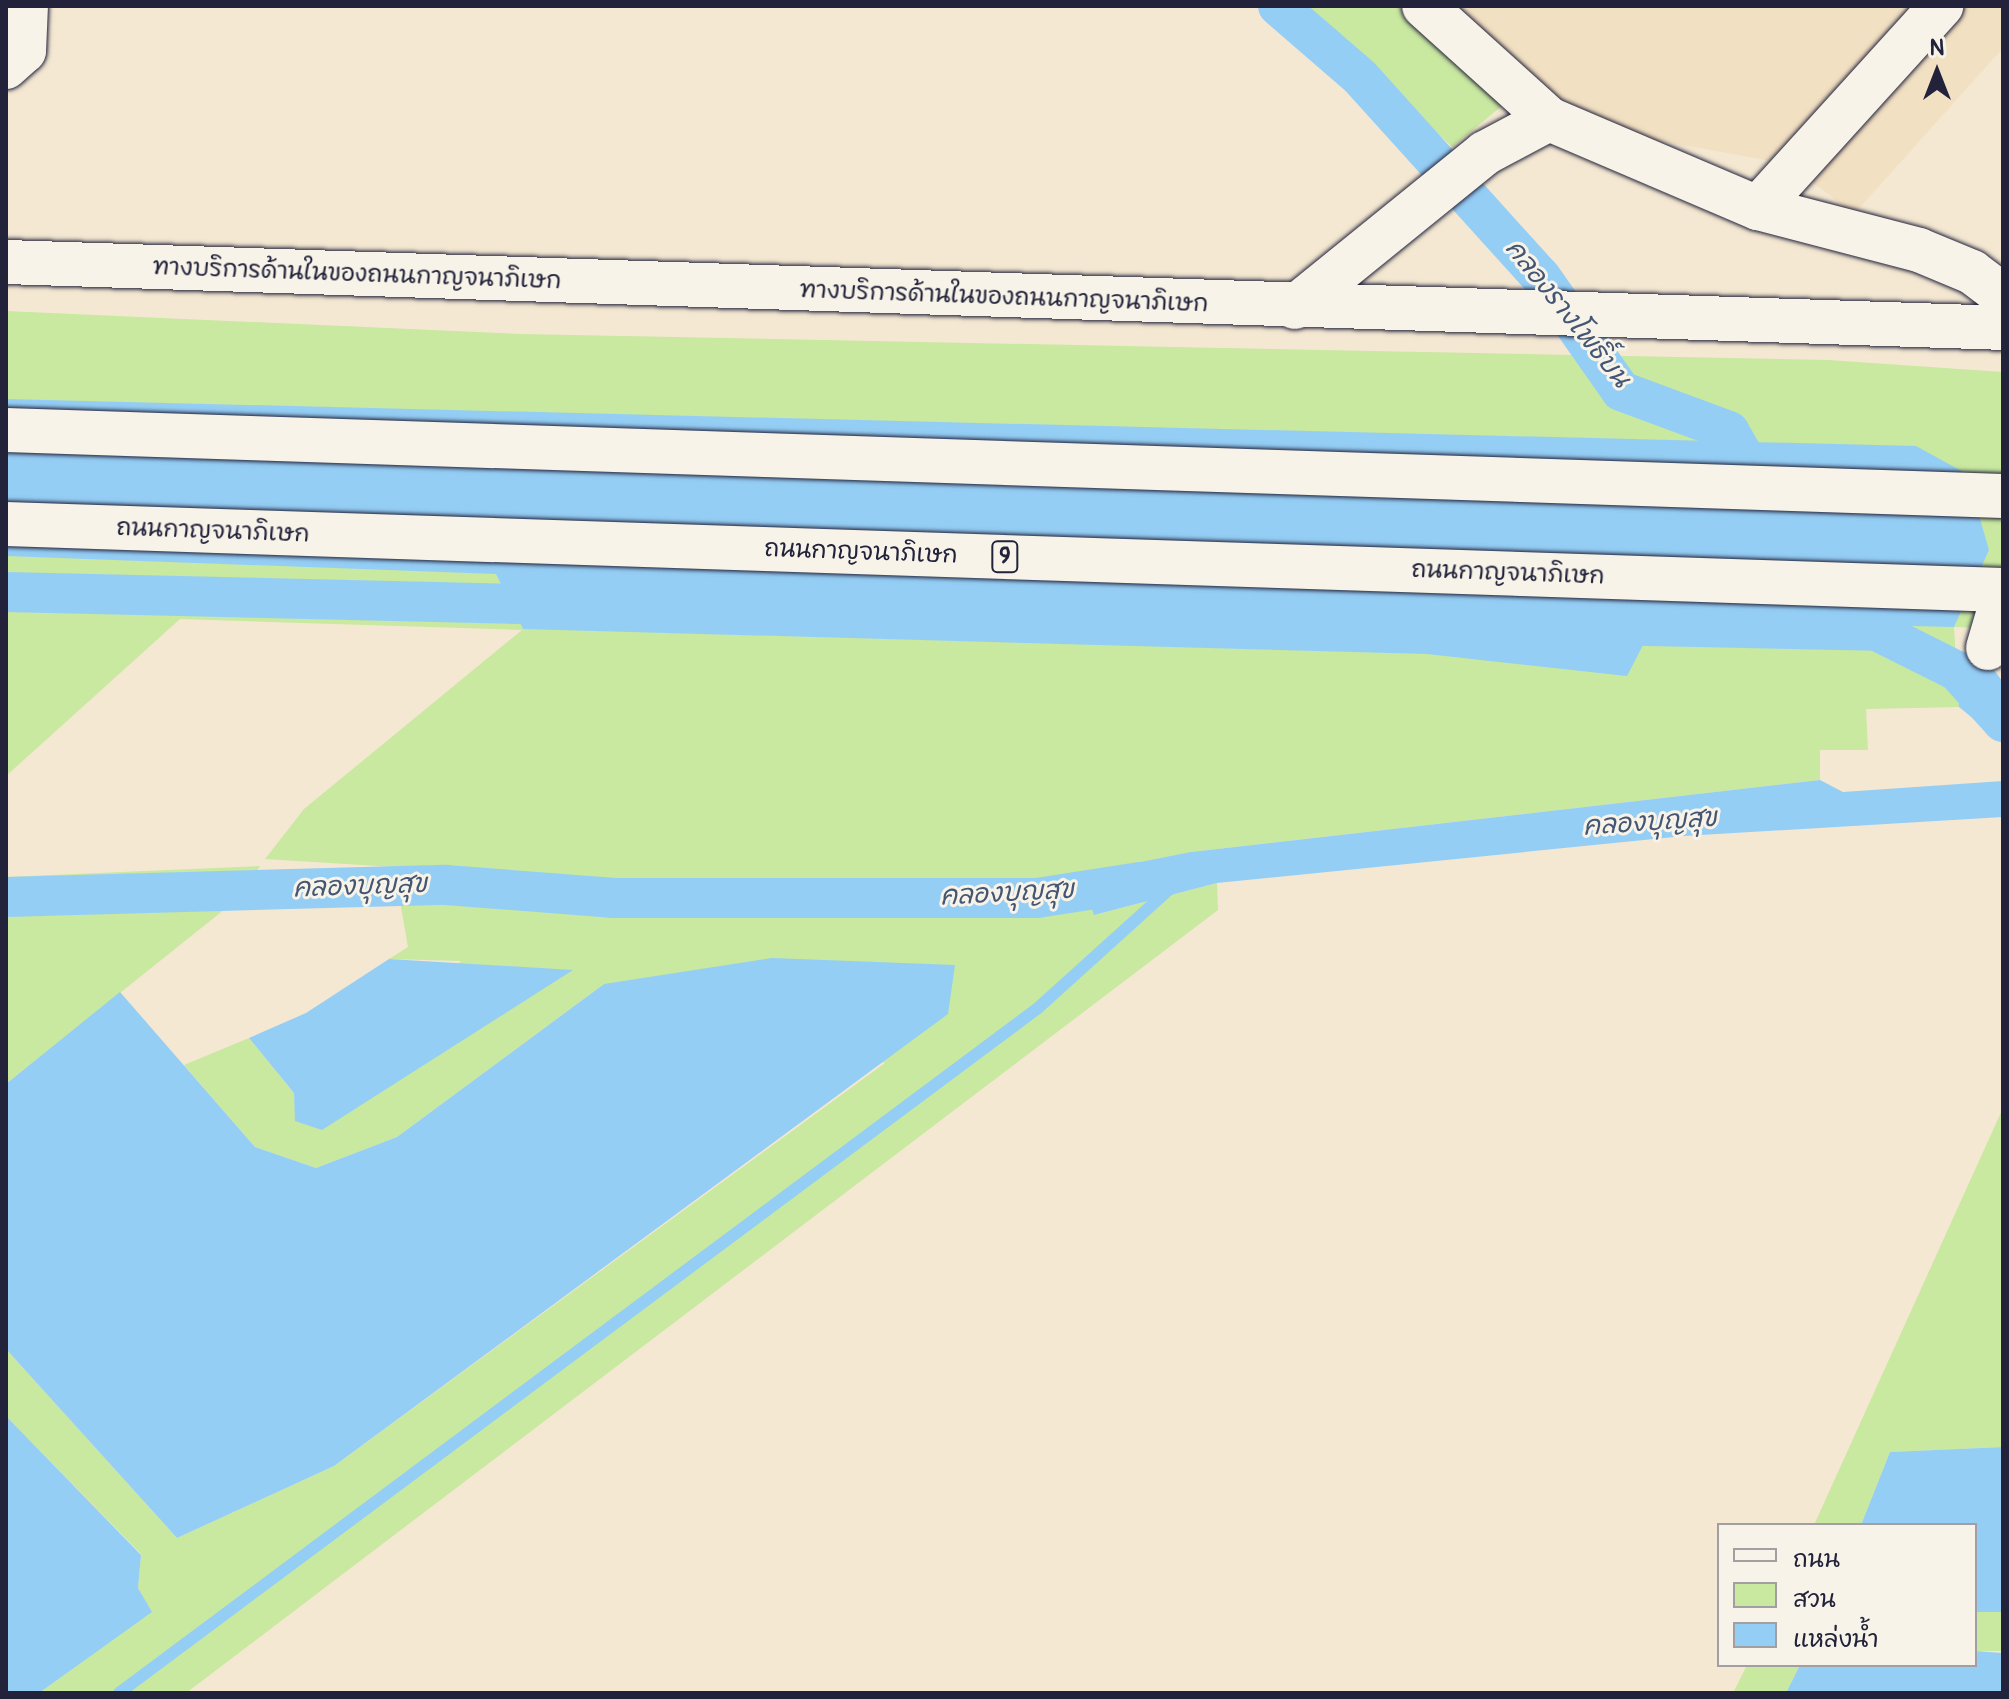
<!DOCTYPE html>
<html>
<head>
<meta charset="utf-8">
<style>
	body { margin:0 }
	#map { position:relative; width:2009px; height:1699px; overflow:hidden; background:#f4e8d2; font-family:Pangolin,"Playpen Sans Thai",sans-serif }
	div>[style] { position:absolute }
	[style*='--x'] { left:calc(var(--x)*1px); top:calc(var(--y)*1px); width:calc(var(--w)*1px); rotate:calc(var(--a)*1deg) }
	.built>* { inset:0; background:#f2e0c2 }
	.green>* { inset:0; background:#c9e8a0; transform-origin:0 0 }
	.water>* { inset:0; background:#95cef5 }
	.stream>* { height:12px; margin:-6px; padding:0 6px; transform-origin:6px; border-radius:6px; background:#95cef5 }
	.canal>* { height:40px; margin:-20px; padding:0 20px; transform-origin:20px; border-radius:20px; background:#95cef5 }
	.roads { filter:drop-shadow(0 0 2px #22223b) drop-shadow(0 0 2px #22223b) }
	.minor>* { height:44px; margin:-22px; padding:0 22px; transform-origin:22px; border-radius:22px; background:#f7f3e8 }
	.major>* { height:44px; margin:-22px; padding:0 22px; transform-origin:22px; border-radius:22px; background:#f7f3e8 }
	.highway>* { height:44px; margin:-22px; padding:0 22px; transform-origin:22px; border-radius:22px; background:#f7f3e8 }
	span { translate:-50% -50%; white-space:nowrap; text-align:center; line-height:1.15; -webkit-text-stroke:6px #f7f3e8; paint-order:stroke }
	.shield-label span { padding:2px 6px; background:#f7f3e8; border:2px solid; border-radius:6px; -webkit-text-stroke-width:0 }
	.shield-label { font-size:22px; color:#22223b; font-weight:700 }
	.street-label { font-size:24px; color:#22223b }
	.water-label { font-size:26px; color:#445673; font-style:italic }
	.frame { position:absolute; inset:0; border:8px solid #22223b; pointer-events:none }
	.legend { position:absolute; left:1717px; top:1523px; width:260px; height:144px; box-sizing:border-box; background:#f7f3e8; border:2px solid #a29fa3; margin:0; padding:10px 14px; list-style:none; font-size:24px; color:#22223b }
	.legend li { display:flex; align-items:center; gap:16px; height:40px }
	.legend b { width:40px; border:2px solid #a29fa3 }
	.north { position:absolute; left:1897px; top:32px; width:80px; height:80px; -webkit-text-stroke:6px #f7f3e8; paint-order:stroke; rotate:0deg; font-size:22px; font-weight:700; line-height:32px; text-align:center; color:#22223b }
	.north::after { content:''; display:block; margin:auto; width:28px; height:36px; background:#22223b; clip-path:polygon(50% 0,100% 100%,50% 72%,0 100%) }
</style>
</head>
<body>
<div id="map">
	<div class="built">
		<div style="clip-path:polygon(1397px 6px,2003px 6px,2003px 48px,1854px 214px,1810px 180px,1766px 160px,1632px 136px,1508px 101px)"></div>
	</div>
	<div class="green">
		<div style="clip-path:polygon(1307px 6px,1397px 6px,1508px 101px,1452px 147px)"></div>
		<div style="clip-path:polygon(6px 311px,521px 334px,1828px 360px,2003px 372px,2003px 629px,1954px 627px,1959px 707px,1866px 709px,1868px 750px,1820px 750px,1820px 780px,1191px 852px,1094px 915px,1217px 883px,1218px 910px,186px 1693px,39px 1693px,151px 1612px,138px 1588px,141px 1554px,6px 1416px,6px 1349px,177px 1538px,334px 1466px,885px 1063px,604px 984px,397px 1137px,316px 1168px,255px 1147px,184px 1065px,249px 1038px,294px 1093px,296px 1121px,461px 961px,389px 959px,408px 947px,394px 867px,265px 859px,304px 809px,522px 630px,180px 619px,6px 776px)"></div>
		<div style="clip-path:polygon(260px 866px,235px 901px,6px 1084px,6px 877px)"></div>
		<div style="clip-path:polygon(2003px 1108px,2003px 1447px,1890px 1452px,1861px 1525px,1814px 1525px)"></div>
		<div style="left:1975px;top:1612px;width:28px;height:39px"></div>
		<div style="clip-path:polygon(1747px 1665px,1800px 1665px,1786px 1693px,1733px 1693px)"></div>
	</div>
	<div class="water">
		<div style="clip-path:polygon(6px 399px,1916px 446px,1967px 474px,1989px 550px,1954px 627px,1656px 620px,1627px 676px,1427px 654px,523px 629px,496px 574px,6px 556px)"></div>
		<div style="clip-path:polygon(1956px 661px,1994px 670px,2003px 682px,2003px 743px,1959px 707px)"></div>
		<div style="clip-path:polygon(1820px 780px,1843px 792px,2003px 781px,2003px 817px,1684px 836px,1217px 883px,1094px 915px,1080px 874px,1191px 852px)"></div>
		<div style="clip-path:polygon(772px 958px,955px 965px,948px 1014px,334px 1466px,177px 1538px,6px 1349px,6px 1084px,120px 992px,255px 1147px,316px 1168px,397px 1137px,604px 984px)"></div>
		<div style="clip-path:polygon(389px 959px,573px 970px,322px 1130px,295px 1121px,294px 1093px,249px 1038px,306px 1013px)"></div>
		<div style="clip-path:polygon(6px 1416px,141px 1555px,138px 1588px,152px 1612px,39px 1693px,6px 1693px)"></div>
		<div style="clip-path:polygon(2003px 1447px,2003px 1612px,1975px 1612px,1975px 1525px,1861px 1525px,1890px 1452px)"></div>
		<div style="clip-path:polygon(1975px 1651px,2003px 1653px,2003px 1693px,1786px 1693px,1800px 1665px,1975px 1665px)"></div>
	</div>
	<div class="stream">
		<div style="--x:119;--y:1693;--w:1146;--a:-36.7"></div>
		<div style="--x:1038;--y:1008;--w:181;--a:-42.1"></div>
	</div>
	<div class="canal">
		<div style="--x:1278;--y:6;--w:108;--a:40.9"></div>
		<div style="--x:1360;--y:77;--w:270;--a:47.9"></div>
		<div style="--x:1541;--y:277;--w:139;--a:54.9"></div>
		<div style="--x:1621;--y:391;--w:115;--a:20.3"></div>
		<div style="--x:1729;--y:431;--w:68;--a:60"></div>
		<div style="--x:6;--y:592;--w:559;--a:1.33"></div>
		<div style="--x:1860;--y:612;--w:25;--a:48"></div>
		<div style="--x:1877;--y:631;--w:89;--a:26.6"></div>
		<div style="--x:1957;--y:671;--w:69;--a:48"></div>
		<div style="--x:1601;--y:625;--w:276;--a:1.2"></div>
		<div style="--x:6;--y:897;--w:440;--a:-1.6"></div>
		<div style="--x:446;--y:885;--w:169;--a:4.4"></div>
		<div style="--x:614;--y:898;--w:423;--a:0"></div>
		<div style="--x:1037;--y:898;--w:104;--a:-8.8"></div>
	</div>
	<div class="roads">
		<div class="minor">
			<div style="--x:1424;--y:6;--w:169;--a:42.1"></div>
			<div style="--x:1549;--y:119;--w:227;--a:23.1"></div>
			<div style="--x:1758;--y:208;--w:166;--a:14.6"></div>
			<div style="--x:1919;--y:250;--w:57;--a:22.5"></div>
			<div style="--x:1972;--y:272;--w:39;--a:37"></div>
			<div style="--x:6;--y:67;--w:24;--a:-42"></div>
			<div style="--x:24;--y:51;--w:45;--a:-87.5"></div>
			<div style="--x:1758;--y:208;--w:273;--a:-47.8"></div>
			<div style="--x:1295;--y:307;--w:245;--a:-39"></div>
			<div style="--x:1485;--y:153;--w:72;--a:-28"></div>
			<div style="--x:1988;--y:648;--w:53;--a:-73.6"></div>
		</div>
		<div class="major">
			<div style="--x:6;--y:262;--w:1998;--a:1.89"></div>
		</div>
		<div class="highway">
			<div style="--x:6;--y:430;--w:1998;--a:1.89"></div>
			<div style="--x:6;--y:524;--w:1998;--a:1.89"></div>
		</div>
	</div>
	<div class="shield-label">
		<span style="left:1005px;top:557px">9</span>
	</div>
	<div class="street-label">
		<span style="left:357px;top:274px;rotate:2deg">ทางบริการด้านในของถนนกาญจนาภิเษก</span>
		<span style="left:1004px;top:297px;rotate:2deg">ทางบริการด้านในของถนนกาญจนาภิเษก</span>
		<span style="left:213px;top:531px;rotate:2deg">ถนนกาญจนาภิเษก</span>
		<span style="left:861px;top:552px;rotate:2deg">ถนนกาญจนาภิเษก</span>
		<span style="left:1508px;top:573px;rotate:2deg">ถนนกาญจนาภิเษก</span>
	</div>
	<div class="water-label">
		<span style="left:1567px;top:314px;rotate:51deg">คลองรางโพธิ์บน</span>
		<span style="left:1650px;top:823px;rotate:-4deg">คลองบุญสุข</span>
		<span style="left:360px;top:887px;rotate:-2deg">คลองบุญสุข</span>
		<span style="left:1007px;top:894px;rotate:-3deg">คลองบุญสุข</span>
	</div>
	<div class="frame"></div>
	<ul class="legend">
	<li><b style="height:10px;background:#f7f3e8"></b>ถนน</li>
	<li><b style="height:22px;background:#c9e8a0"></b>สวน</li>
	<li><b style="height:22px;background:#95cef5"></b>แหล่งน้ำ</li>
	</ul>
	<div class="north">N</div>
</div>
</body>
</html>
